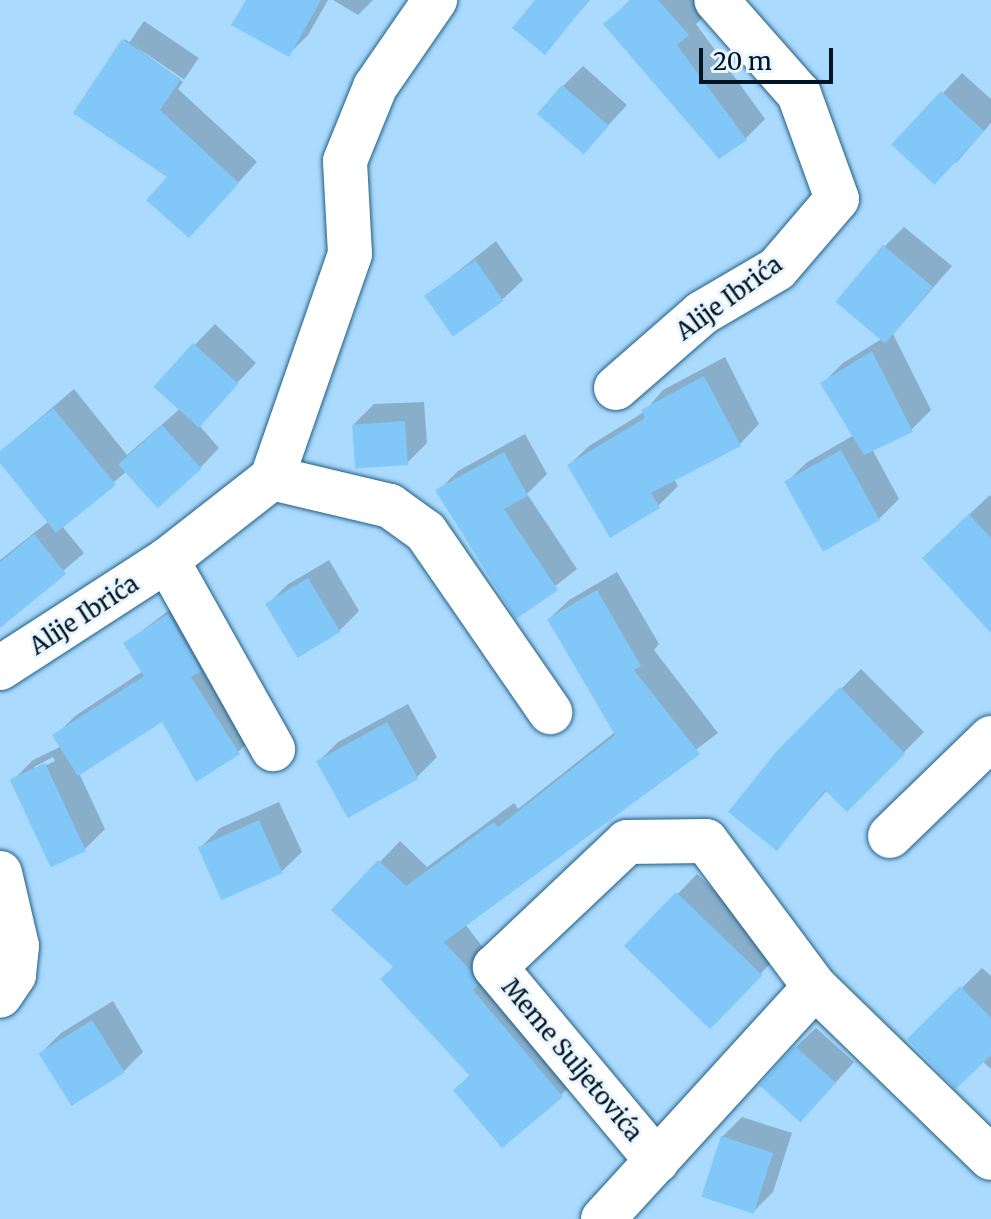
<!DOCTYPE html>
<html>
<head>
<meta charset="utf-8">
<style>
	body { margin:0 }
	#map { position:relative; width:991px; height:1219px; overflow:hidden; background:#aadafd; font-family:Merriweather,serif }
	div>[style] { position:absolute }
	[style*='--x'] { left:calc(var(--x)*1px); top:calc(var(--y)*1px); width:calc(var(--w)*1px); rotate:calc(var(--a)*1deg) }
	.shadow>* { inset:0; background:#0003; transform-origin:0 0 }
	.building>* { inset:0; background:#81c7f7; transform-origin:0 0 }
	.roads { filter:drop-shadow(0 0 2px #225f85) drop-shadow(0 0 2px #225f85) }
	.minor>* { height:44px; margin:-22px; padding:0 22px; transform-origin:22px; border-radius:22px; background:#fff }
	span { translate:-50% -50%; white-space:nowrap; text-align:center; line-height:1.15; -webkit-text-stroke:6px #eaf6ff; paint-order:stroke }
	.street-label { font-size:24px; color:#001524 }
	.scale { position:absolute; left:699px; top:48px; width:134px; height:36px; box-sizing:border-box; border:4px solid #001524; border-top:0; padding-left:10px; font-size:24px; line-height:28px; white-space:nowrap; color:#001524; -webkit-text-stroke:6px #eaf6ff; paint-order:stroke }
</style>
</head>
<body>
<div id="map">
	<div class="shadow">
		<div style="clip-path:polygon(248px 0,328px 0,308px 35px,288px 55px)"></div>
		<div style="clip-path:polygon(333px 0,373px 0,358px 15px)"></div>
		<div style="clip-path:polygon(537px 0,590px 0,544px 52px)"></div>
		<div style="clip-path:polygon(630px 0,695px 0,707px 14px,696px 24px,765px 119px,745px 139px,606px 24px)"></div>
		<div style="left:144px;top:21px;width:66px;height:26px;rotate:34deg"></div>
		<div style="clip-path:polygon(125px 39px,183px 82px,178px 89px,257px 162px,208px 216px,170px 176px,76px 112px)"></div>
		<div style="clip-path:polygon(583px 66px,627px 105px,603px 131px,563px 86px)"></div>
		<div style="clip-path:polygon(962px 73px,991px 99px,991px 123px,956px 163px,943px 93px)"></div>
		<div style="clip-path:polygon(904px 227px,952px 266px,893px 334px,931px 410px,911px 430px,872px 449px,899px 499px,879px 519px,824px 550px,786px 483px,806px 463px,854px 435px,823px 383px,843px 363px,883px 338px,885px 246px)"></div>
		<div style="clip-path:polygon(496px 241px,523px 280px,503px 299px,427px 296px)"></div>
		<div style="clip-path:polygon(215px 324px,256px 363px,198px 424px,219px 448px,200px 468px,127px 471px,62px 526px,84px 553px,0 625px,0 560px,49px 521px,0 460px,0 452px,74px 389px,127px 455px,182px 407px,156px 385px)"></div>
		<div style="clip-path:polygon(725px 357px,759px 424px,740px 444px,674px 479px,678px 486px,658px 506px,569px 465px,589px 446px,644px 412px,663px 390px)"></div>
		<div style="clip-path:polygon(424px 402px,427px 443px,407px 463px,354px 424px,374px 404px)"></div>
		<div style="clip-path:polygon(525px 434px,547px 474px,527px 494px,577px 569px,517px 616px,438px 491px,458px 471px)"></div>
		<div style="clip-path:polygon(990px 495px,991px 497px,991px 605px,944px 538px)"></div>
		<div style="clip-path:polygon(329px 560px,359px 611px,339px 631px,267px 605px,287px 585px)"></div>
		<div style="clip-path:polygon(617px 572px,659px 644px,654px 650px,718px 733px,465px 924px,581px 1075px,561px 1095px,455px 1090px,471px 1074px,396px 966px,334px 910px,400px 841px,427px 867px,514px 803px,518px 809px,615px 732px,549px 619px,569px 600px)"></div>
		<div style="clip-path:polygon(evenodd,189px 595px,258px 733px,238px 752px,162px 719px,79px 773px,105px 829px,85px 849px,13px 780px,33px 760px,62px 746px,55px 736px,75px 716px,143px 671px,126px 643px,189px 595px,53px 757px,55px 761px,34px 771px,34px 767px,53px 757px)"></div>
		<div style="clip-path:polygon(861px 669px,924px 732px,847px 810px,827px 790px,777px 848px,777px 753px)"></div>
		<div style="clip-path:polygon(408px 704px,437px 757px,417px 777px,318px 762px,338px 742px)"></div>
		<div style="clip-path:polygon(279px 802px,302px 852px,282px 871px,200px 848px,220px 828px)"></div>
		<div style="left:697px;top:874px;width:115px;height:100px;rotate:44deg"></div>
		<div style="clip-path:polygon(982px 968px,991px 976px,991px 1069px,982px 1061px,910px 1039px)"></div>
		<div style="clip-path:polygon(113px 1001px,143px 1052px,123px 1072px,41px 1053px,61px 1033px)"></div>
		<div style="clip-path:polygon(816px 1028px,854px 1062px,820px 1100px,796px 1047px)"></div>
		<div style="clip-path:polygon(742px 1117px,792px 1133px,773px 1192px,753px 1212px,722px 1137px)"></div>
	</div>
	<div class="building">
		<div style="clip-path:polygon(246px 0,321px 0,289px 57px,231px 25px)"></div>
		<div style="clip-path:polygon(535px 0,589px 0,545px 55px,512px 28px)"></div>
		<div style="clip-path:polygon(631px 0,658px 0,689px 35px,677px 45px,747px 140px,719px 159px,603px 24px)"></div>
		<div style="clip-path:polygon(122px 39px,181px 79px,160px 110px,239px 183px,189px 238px,146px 200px,167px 177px,73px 113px)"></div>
		<div style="left:562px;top:85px;width:62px;height:38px;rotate:41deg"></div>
		<div style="left:941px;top:91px;width:59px;height:73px;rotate:43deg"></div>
		<div style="left:883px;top:245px;width:65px;height:74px;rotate:40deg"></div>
		<div style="left:475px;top:260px;width:50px;height:62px;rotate:55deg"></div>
		<div style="left:193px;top:343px;width:61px;height:59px;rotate:42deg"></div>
		<div style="clip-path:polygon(872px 351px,913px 432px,864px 455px,820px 383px)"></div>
		<div style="clip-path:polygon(704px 376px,741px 446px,651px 493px,660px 508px,610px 538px,567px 465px,645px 418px,641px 410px)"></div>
		<div style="clip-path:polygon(53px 408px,116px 485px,56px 533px,0 463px,0 451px)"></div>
		<div style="left:405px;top:421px;width:44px;height:53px;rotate:86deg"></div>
		<div style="left:162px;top:425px;width:59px;height:59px;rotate:48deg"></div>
		<div style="left:841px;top:450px;width:80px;height:65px;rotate:61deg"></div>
		<div style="clip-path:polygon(504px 452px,528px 496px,504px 509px,558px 590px,516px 619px,435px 490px)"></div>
		<div style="clip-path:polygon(969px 514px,991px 538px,991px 633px,922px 558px)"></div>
		<div style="clip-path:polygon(34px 534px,66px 574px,0 628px,0 562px)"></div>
		<div style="left:308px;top:578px;width:63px;height:50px;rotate:59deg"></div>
		<div style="clip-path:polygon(597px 590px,641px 666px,634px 670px,700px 754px,444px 942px,470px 970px,478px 985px,473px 990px,563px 1097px,502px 1148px,453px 1090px,470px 1076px,380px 979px,393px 967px,331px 910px,378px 860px,406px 886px,494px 822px,498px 827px,615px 735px,547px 619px)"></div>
		<div style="clip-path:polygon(168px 614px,201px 671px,191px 677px,240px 754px,196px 782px,162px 722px,78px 776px,52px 735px,144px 676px,123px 643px)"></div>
		<div style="clip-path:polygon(840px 687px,905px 754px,847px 812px,825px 790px,777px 851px,728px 812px,776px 752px)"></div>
		<div style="left:387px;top:722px;width:65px;height:81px;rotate:61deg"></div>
		<div style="left:45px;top:763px;width:97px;height:39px;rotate:65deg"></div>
		<div style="left:259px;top:820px;width:58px;height:67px;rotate:66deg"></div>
		<div style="left:676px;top:892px;width:120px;height:75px;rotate:44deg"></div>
		<div style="clip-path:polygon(960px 986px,991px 1018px,991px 1055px,956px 1089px,907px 1039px)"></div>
		<div style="left:92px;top:1020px;width:62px;height:63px;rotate:58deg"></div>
		<div style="left:795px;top:1046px;width:55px;height:53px;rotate:42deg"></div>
		<div style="left:721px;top:1136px;width:55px;height:64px;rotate:18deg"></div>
	</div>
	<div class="roads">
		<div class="minor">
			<div style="--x:616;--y:388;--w:114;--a:-41.1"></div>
			<div style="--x:702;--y:313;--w:87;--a:-30.4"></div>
			<div style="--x:777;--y:269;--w:92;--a:-49.4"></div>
			<div style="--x:837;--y:199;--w:112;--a:-109.9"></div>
			<div style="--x:799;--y:94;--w:125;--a:-131.4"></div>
			<div style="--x:272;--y:478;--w:121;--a:13.3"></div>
			<div style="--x:390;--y:506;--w:44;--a:35.8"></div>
			<div style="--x:426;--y:532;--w:219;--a:55.4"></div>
			<div style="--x:167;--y:560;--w:217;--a:60.7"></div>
			<div style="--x:0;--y:668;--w:199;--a:-32.9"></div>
			<div style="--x:167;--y:560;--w:133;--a:-38"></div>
			<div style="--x:272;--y:478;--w:237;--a:-70.8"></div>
			<div style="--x:350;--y:254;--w:93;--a:-93.1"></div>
			<div style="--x:345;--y:161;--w:80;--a:-67.9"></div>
			<div style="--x:375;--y:87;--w:106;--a:-55.4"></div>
			<div style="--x:890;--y:836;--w:141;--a:-44.1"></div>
			<div style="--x:0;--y:873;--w:75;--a:76.9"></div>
			<div style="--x:17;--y:946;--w:29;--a:96"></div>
			<div style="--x:14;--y:975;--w:25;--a:124"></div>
			<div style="--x:657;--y:1161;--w:253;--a:-129.9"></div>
			<div style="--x:495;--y:967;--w:182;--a:-43.4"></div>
			<div style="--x:627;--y:842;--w:79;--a:-0.7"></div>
			<div style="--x:706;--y:841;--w:182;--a:53.3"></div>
			<div style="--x:815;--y:987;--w:245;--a:44.2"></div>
			<div style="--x:603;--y:1219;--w:314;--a:-47.6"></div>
		</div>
	</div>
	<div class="street-label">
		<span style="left:729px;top:298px;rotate:-36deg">Alije Ibrića</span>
		<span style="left:84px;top:615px;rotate:-33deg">Alije Ibrića</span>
		<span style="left:572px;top:1060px;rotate:50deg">Meme Suljetovića</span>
	</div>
	<div class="scale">20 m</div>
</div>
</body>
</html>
